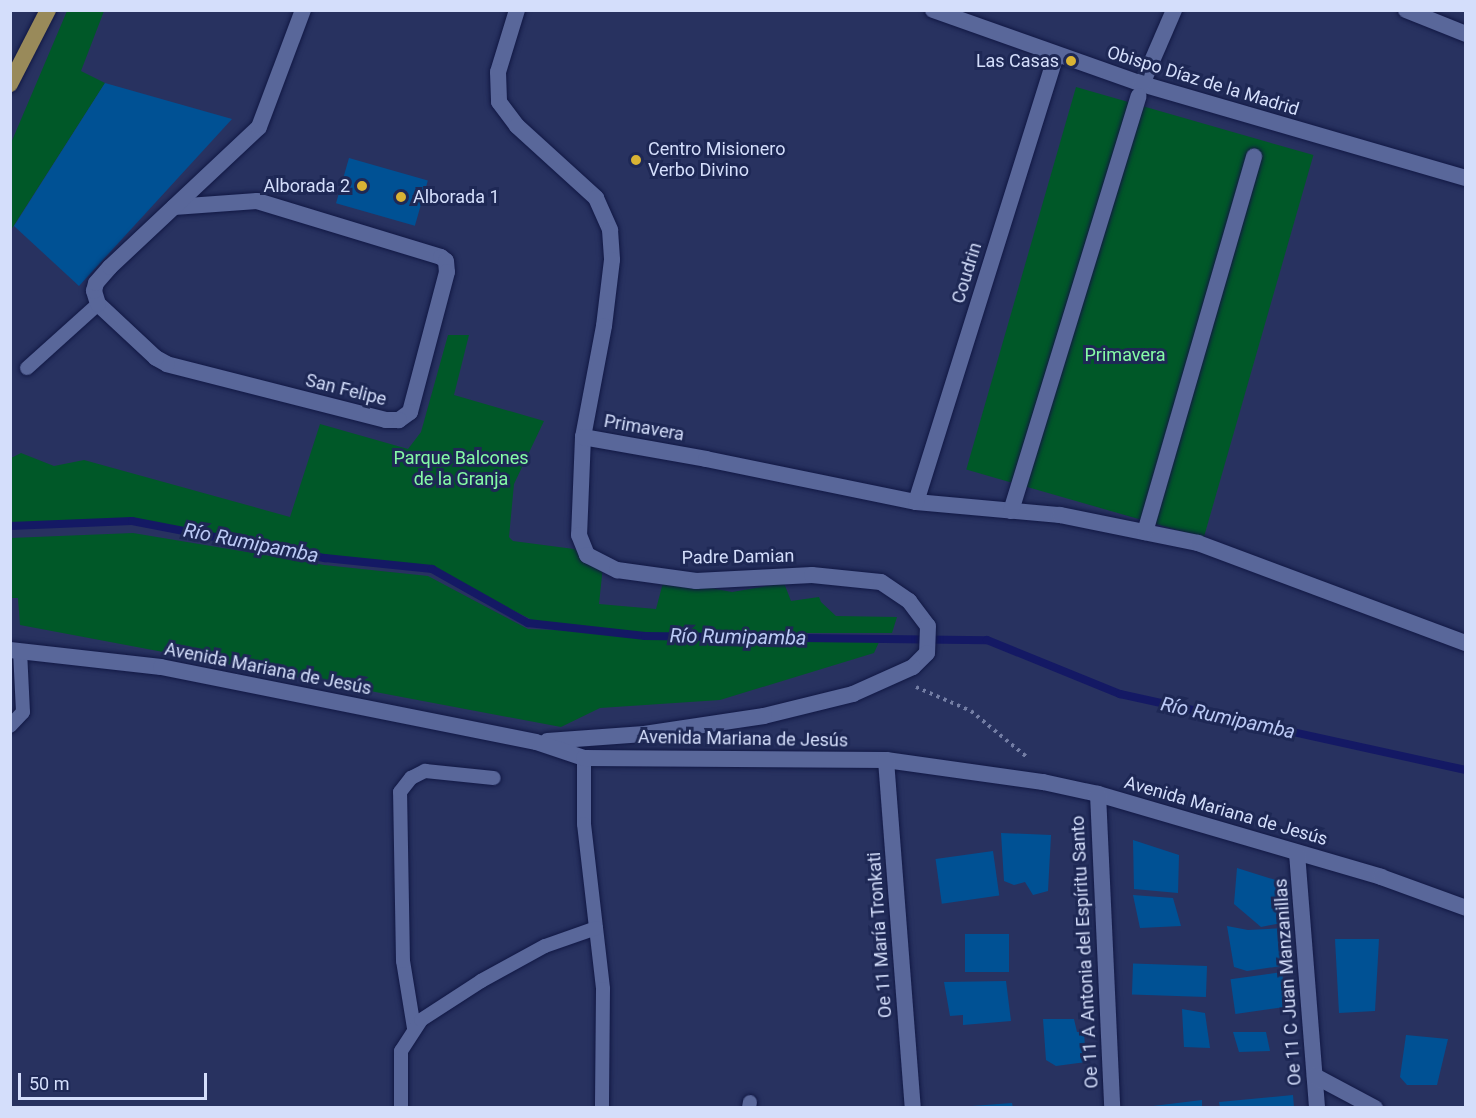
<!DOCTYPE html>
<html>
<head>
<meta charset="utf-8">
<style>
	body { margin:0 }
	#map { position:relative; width:1476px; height:1118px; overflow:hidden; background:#283260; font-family:Roboto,sans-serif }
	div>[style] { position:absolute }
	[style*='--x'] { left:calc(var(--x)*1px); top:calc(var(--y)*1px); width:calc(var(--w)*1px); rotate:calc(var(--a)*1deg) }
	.green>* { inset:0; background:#005828; transform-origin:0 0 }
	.stream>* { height:8px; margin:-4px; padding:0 4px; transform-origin:4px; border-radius:4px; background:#141964 }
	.building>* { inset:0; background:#005194; transform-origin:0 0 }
	.path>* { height:4px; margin-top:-2px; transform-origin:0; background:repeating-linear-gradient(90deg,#747ea5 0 3px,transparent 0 7.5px) }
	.roads { filter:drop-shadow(0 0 2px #111844) drop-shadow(0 0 2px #111844) }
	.service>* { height:14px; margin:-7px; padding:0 7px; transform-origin:7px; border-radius:7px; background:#59679a }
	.minor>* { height:16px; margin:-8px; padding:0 8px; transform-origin:8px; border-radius:8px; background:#59679a }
	.primary>* { height:16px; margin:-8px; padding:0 8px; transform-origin:8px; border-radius:8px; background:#998a5a }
	.dots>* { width:16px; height:16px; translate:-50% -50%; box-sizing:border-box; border:3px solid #1e2855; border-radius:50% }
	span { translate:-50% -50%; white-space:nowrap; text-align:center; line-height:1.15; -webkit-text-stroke:6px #1e2855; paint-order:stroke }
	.poi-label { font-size:18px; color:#d4defb }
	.right { translate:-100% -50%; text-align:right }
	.left { translate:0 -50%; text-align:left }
	.street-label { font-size:18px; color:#d4defb }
	.park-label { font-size:18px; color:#85fba6 }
	.water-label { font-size:20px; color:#bbc9f5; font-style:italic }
	.frame { position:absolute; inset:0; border:12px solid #d4defb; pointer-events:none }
	.scale { position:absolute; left:18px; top:1073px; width:189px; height:27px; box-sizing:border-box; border:3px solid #d4defb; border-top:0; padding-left:8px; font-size:18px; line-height:21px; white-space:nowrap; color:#d4defb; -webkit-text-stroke:4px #1e2855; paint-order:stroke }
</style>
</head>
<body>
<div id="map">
	<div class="green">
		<div style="clip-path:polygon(67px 11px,104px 11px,81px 71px,105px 83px,11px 230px,11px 143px)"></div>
		<div style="left:1076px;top:87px;width:247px;height:398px;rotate:16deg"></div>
		<div style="clip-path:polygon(448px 335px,469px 335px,454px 395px,544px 421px,514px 484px,509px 537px,513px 541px,574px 549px,603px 566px,599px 604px,656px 609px,664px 579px,732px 592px,784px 583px,791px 601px,819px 597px,821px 602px,836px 616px,897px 617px,892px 633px,666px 633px,879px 642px,874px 653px,720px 700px,600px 708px,561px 727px,20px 625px,18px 598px,11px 598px,10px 538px,133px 533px,324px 565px,428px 576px,528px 629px,632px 633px,534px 621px,432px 569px,327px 558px,132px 521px,11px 526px,11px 458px,21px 453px,54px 466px,84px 460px,290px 517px,320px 424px,408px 449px,421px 432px)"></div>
	</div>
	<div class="stream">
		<div style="--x:10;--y:526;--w:122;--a:-2.3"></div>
		<div style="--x:132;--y:521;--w:197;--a:10.9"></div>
		<div style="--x:325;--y:558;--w:108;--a:5.9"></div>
		<div style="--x:432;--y:569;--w:110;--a:29.4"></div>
		<div style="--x:528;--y:623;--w:118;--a:6.3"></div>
		<div style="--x:645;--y:636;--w:342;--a:0.7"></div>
		<div style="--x:987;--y:640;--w:144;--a:22.1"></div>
		<div style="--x:1120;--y:694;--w:354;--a:12.4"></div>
	</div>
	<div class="building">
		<div style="clip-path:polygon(105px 83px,232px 119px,79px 286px,14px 226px)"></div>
		<div style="left:349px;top:158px;width:82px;height:47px;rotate:16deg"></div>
		<div style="clip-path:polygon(1001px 833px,1051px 835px,1048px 891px,1033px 895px,1025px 882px,1014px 885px,1004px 881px)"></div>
		<div style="clip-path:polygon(1133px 840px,1179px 855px,1178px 893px,1134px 889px)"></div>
		<div style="left:993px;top:851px;width:45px;height:58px;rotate:82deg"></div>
		<div style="clip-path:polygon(1237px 868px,1282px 882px,1286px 922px,1261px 927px,1234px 904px)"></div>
		<div style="clip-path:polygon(1133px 895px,1173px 898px,1181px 926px,1140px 928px)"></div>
		<div style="clip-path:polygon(1227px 926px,1248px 930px,1287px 928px,1288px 965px,1247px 971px,1234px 967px)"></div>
		<div style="left:1009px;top:934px;width:38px;height:44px;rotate:90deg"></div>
		<div style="clip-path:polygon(1335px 939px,1379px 939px,1375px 1011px,1339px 1013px)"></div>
		<div style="left:1207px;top:966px;width:31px;height:74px;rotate:92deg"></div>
		<div style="left:1282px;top:972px;width:35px;height:52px;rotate:82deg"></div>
		<div style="clip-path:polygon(1006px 981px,1011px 1021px,963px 1025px,963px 1015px,950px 1016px,944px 982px)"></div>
		<div style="clip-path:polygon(1182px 1009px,1205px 1013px,1210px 1048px,1184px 1047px)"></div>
		<div style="clip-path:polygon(1043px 1019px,1074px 1019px,1077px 1032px,1084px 1032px,1086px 1062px,1056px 1066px,1046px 1060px)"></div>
		<div style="clip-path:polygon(1233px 1032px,1266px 1032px,1270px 1051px,1239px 1052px)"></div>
		<div style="clip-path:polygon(1406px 1035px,1448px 1039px,1437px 1085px,1407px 1085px,1400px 1077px)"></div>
		<div style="clip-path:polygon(1293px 1095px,1294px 1108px,1220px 1108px,1219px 1102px)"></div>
		<div style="clip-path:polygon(1202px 1100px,1202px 1108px,1153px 1108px,1153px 1106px)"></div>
		<div style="clip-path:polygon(1012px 1103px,1013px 1108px,972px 1108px,972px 1106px)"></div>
	</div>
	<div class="path">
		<div style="--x:916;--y:687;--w:60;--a:23.6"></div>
		<div style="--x:971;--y:711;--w:74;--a:39.5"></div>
	</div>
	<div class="roads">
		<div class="service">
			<div style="--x:27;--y:368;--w:96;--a:-42"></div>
			<div style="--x:10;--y:726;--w:19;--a:-47"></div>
			<div style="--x:23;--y:712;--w:61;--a:-92.8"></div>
			<div style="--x:584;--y:758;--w:66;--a:90"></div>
			<div style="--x:584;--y:824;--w:166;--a:83.4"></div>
			<div style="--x:603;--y:989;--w:119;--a:90.5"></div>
			<div style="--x:414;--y:1028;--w:68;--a:-99.3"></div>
			<div style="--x:403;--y:961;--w:169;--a:-91"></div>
			<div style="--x:400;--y:792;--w:18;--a:-52"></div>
			<div style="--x:411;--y:778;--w:16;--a:-27"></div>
			<div style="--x:425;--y:771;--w:69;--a:5.8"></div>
			<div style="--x:401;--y:1108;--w:57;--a:-90"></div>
			<div style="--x:401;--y:1051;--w:37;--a:-57"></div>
			<div style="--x:421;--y:1020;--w:72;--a:-33"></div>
			<div style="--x:481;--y:981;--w:73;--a:-28.7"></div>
			<div style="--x:545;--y:946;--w:54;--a:-19.4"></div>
			<div style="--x:749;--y:1108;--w:6;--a:-81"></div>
		</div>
		<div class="minor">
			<div style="--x:517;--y:10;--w:65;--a:107"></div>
			<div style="--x:498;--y:72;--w:30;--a:88"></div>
			<div style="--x:499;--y:102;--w:30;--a:53"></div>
			<div style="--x:517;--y:126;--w:107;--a:42.3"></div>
			<div style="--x:596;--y:198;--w:35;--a:66"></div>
			<div style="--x:610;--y:230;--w:30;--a:86"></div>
			<div style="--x:612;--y:260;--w:66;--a:96.9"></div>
			<div style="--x:604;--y:326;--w:113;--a:100.7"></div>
			<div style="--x:583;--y:437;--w:98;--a:92.3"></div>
			<div style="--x:579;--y:535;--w:22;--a:68"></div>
			<div style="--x:587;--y:555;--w:34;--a:27"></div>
			<div style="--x:617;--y:570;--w:80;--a:7.9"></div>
			<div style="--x:696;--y:581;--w:116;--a:-3"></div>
			<div style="--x:812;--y:575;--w:69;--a:5.8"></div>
			<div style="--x:881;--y:582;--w:34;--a:34"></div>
			<div style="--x:909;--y:601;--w:31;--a:53"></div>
			<div style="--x:928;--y:626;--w:27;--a:92"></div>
			<div style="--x:927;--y:653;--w:20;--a:135"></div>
			<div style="--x:913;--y:667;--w:66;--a:155.8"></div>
			<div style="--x:853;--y:694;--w:92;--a:166.1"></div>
			<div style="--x:764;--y:716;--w:121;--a:171.5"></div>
			<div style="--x:644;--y:734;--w:97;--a:175.9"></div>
			<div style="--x:933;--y:10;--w:222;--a:19.5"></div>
			<div style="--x:1142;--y:84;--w:337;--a:16.2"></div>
			<div style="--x:1406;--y:10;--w:65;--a:21.8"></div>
			<div style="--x:1142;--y:84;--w:81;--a:-66.6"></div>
			<div style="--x:174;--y:207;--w:83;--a:-4.1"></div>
			<div style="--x:257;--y:201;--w:192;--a:16.9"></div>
			<div style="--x:441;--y:257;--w:6;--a:39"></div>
			<div style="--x:446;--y:261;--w:11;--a:85"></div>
			<div style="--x:447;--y:272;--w:145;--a:104.8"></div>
			<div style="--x:410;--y:412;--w:14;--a:144"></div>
			<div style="--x:399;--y:420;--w:13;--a:180"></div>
			<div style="--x:386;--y:420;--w:226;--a:-165.7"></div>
			<div style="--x:167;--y:364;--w:13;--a:-151"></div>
			<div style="--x:156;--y:358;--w:79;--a:-137"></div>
			<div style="--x:98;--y:304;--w:14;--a:-107"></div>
			<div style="--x:94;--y:291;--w:8;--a:-76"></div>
			<div style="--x:96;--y:283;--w:21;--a:-49"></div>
			<div style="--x:110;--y:267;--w:204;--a:-43.2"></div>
			<div style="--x:259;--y:127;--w:125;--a:-69.4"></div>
			<div style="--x:583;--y:437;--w:125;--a:10.1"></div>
			<div style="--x:706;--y:459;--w:214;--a:11.6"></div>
			<div style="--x:916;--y:502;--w:145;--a:5.2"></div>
			<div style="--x:1060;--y:515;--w:141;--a:11.5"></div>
			<div style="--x:1198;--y:543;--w:286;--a:20.5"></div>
			<div style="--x:916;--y:502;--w:467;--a:-72.6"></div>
			<div style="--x:1011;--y:511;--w:434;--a:-72.9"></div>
			<div style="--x:1145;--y:532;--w:391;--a:-73.8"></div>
			<div style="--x:10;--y:650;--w:152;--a:6.4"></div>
			<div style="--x:161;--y:667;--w:382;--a:11.3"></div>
			<div style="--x:536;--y:742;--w:51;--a:18.4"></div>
			<div style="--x:584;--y:758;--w:302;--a:0.4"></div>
			<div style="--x:886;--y:760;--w:159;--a:8"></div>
			<div style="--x:1043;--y:782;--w:56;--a:12.3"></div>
			<div style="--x:1098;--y:794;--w:295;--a:16.3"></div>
			<div style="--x:1381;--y:877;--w:90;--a:20"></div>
			<div style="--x:886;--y:760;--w:349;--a:85.6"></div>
			<div style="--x:1098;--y:794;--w:314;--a:87.4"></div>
			<div style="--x:1297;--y:853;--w:256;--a:85.5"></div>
			<div style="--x:1315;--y:1076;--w:68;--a:28.1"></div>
		</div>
		<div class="primary">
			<div style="--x:10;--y:84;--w:83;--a:-62.8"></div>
		</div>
	</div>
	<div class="dots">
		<div style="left:1071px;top:61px;background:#d9b334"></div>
		<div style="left:636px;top:160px;background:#d9b334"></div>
		<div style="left:362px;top:186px;background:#d9b334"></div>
		<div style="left:401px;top:197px;background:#d9b334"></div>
	</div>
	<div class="poi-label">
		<span class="right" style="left:1059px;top:61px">Las Casas</span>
		<span class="left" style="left:648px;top:160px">Centro Misionero<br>Verbo Divino</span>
		<span class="right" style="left:350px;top:186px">Alborada 2</span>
		<span class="left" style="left:413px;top:197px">Alborada 1</span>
	</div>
	<div class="street-label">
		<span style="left:1203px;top:81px;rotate:17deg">Obispo Díaz de la Madrid</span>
		<span style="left:967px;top:273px;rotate:-73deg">Coudrin</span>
		<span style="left:346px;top:390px;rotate:14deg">San Felipe</span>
		<span style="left:644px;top:428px;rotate:10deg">Primavera</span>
		<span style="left:738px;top:557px;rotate:-1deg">Padre Damian</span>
		<span style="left:268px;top:669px;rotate:11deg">Avenida Mariana de Jesús</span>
		<span style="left:743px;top:739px;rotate:1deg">Avenida Mariana de Jesús</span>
		<span style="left:1226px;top:811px;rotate:16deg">Avenida Mariana de Jesús</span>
		<span style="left:880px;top:935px;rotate:-94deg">Oe 11 María Tronkati</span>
		<span style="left:1085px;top:952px;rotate:-93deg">Oe 11 A Antonia del Espíritu Santo</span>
		<span style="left:1288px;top:982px;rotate:-94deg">Oe 11 C Juan Manzanillas</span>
	</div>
	<div class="park-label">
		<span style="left:1125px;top:355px">Primavera</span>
		<span style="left:461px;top:469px">Parque Balcones<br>de la Granja</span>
	</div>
	<div class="water-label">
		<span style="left:251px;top:543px;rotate:11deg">Río Rumipamba</span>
		<span style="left:738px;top:637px;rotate:1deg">Río Rumipamba</span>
		<span style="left:1228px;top:718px;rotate:12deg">Río Rumipamba</span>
	</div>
	<div class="frame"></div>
	<div class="scale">50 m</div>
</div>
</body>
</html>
